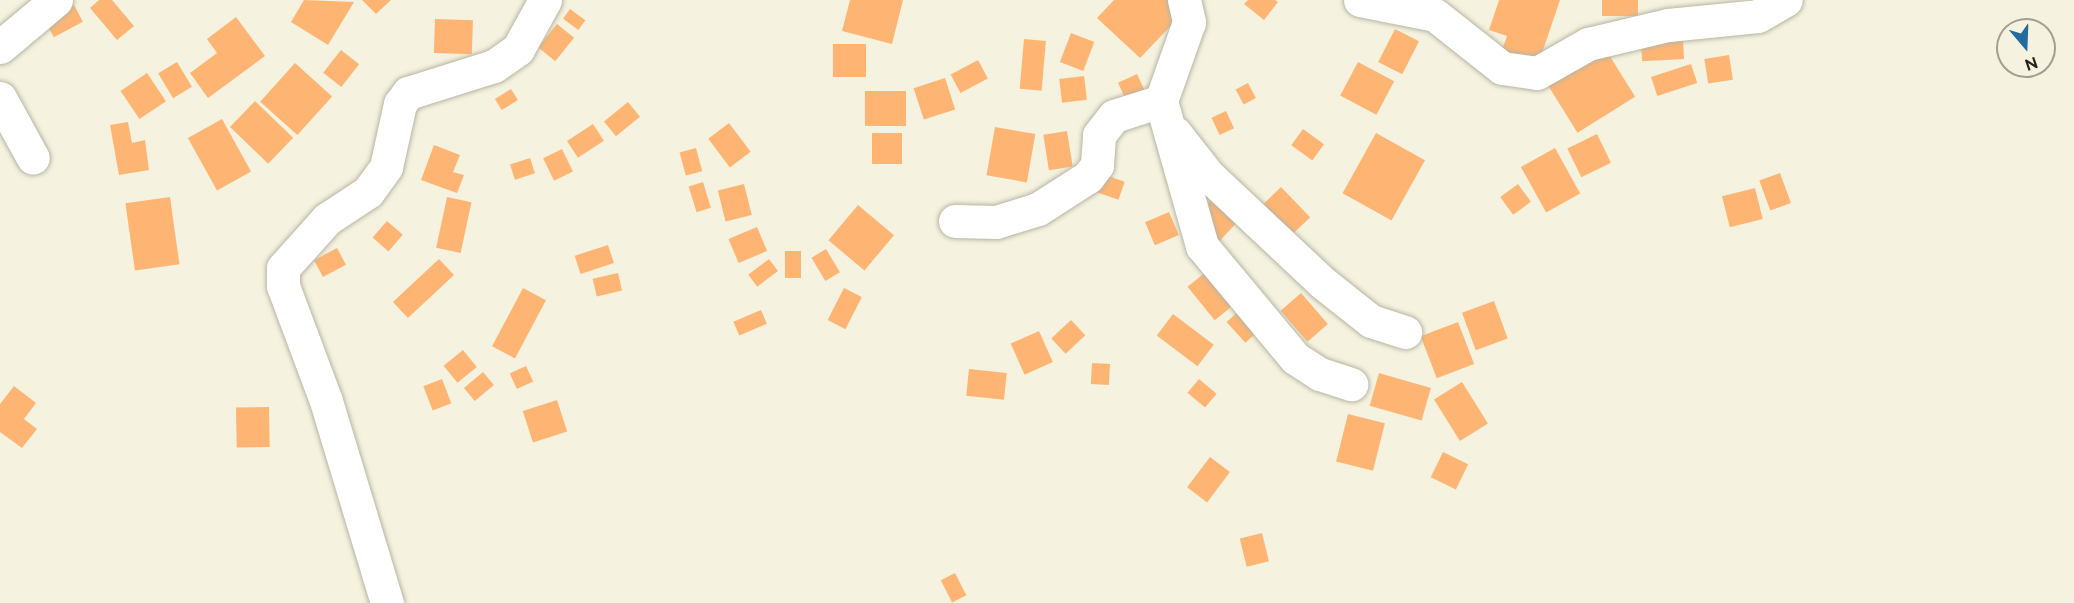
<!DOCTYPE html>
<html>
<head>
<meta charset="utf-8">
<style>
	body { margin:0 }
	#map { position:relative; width:2074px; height:603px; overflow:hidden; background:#f5f2df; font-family:Raleway,sans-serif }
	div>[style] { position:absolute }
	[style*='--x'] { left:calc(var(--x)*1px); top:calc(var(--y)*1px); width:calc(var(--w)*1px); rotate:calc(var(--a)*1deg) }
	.building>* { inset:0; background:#feb573; transform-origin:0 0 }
	.roads { filter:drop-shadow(0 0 2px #b8b5a3) drop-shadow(0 0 2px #b8b5a3) }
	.minor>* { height:33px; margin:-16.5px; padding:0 16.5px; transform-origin:16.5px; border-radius:16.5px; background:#fff }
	span { translate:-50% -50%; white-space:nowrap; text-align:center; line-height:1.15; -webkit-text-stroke:4.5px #f5f2df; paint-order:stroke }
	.north { position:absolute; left:1996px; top:18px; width:60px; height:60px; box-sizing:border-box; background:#f5f2df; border:2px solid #a19f91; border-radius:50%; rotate:161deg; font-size:16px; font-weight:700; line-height:24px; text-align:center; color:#24231c }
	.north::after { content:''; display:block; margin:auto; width:21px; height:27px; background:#246b9f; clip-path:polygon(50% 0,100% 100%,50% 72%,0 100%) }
</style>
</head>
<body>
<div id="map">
	<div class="building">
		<div style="clip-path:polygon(99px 0,112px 0,134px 26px,117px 40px,90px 8px)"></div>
		<div style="clip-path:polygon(304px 0,354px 2px,328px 45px,291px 22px)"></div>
		<div style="clip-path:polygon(362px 0,391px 0,376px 14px)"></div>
		<div style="clip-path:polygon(850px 0,903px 0,892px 44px,842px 31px)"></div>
		<div style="clip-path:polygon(1114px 0,1173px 0,1185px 11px,1140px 58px,1097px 18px)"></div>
		<div style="clip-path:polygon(1248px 0,1275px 0,1278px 2px,1264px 20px,1244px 4px)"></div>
		<div style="clip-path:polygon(1499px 0,1560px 0,1538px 65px,1501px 53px,1507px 36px,1489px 30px)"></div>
		<div style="left:1602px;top:0;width:36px;height:16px"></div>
		<div style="left:74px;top:5px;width:19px;height:33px;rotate:62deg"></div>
		<div style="left:570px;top:9px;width:19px;height:12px;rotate:36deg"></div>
		<div style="clip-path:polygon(236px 17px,265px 56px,208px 98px,190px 73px,217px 53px,207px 39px)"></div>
		<div style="left:435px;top:19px;width:38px;height:34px;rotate:2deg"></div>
		<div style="left:557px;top:24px;width:22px;height:30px;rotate:39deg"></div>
		<div style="left:1395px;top:29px;width:27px;height:37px;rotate:27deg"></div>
		<div style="left:1071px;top:33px;width:25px;height:31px;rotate:21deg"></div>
		<div style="left:1024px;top:39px;width:22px;height:50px;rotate:5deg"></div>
		<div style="left:1683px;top:39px;width:20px;height:42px;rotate:87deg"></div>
		<div style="left:833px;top:44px;width:33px;height:33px"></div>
		<div style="left:341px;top:50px;width:23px;height:29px;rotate:38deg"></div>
		<div style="left:1606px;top:50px;width:55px;height:68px;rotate:58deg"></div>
		<div style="left:1729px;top:55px;width:25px;height:25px;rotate:81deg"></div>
		<div style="left:978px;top:60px;width:21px;height:31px;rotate:62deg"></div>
		<div style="left:177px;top:62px;width:29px;height:22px;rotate:59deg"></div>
		<div style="left:1358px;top:62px;width:41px;height:38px;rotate:28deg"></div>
		<div style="left:295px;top:63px;width:50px;height:52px;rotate:42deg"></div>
		<div style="left:1691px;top:64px;width:20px;height:42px;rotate:72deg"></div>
		<div style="left:147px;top:73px;width:34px;height:32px;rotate:56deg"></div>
		<div style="left:1137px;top:74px;width:19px;height:21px;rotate:65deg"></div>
		<div style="left:1084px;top:76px;width:24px;height:25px;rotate:83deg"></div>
		<div style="left:945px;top:78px;width:33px;height:33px;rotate:72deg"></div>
		<div style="left:1248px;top:83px;width:17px;height:14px;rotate:62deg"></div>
		<div style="left:511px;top:89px;width:13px;height:19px;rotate:58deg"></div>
		<div style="left:865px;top:91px;width:41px;height:35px"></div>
		<div style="left:255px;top:101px;width:53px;height:36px;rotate:44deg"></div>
		<div style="left:628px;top:102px;width:19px;height:31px;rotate:51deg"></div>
		<div style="left:1226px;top:111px;width:19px;height:16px;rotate:65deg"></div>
		<div style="left:222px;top:119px;width:60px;height:39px;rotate:61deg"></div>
		<div style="clip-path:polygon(128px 122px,132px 143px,145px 140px,149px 170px,119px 175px,110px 125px)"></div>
		<div style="left:729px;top:123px;width:36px;height:26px;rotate:53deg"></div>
		<div style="left:593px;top:124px;width:20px;height:31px;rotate:57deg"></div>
		<div style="left:995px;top:127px;width:41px;height:49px;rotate:10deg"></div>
		<div style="left:1303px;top:129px;width:26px;height:20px;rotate:36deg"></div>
		<div style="left:1067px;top:131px;width:36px;height:24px;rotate:81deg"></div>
		<div style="left:872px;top:133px;width:30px;height:31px"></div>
		<div style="left:1376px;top:133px;width:56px;height:69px;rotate:29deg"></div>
		<div style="left:1597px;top:134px;width:32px;height:33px;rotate:64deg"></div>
		<div style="clip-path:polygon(434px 145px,460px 155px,453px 172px,464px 175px,457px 193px,421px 180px)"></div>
		<div style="left:696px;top:148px;width:24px;height:17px;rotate:75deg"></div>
		<div style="left:1555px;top:148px;width:52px;height:39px;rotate:61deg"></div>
		<div style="left:562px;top:149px;width:25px;height:21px;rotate:64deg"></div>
		<div style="left:530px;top:158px;width:16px;height:21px;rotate:72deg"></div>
		<div style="left:1780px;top:173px;width:32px;height:22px;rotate:70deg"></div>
		<div style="left:1102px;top:174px;width:24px;height:19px;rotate:19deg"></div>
		<div style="left:703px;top:182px;width:27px;height:15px;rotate:73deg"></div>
		<div style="left:744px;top:184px;width:32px;height:27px;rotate:76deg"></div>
		<div style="left:1518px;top:184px;width:22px;height:22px;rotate:54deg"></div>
		<div style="left:1281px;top:187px;width:42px;height:25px;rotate:46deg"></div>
		<div style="left:1755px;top:188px;width:32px;height:34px;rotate:76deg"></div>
		<div style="left:1215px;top:196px;width:34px;height:30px;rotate:43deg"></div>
		<div style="left:170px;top:197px;width:68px;height:45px;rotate:82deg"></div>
		<div style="left:447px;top:197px;width:25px;height:52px;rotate:12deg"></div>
		<div style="left:858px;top:205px;width:47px;height:46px;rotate:40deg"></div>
		<div style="left:1169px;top:212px;width:25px;height:26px;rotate:67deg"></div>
		<div style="left:387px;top:221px;width:21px;height:22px;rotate:41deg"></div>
		<div style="left:757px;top:227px;width:26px;height:31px;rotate:67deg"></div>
		<div style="left:608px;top:245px;width:19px;height:35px;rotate:72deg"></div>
		<div style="left:337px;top:248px;width:19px;height:26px;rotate:62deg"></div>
		<div style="left:826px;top:249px;width:27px;height:17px;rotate:59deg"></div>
		<div style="left:785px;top:251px;width:16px;height:27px"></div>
		<div style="left:439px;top:259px;width:22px;height:63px;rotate:47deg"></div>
		<div style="left:769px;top:259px;width:15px;height:26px;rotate:53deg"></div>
		<div style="left:1207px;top:271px;width:43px;height:25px;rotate:51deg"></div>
		<div style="left:618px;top:273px;width:18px;height:26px;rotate:77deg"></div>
		<div style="left:523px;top:288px;width:26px;height:66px;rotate:28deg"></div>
		<div style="left:844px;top:288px;width:20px;height:36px;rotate:27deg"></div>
		<div style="left:1301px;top:293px;width:41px;height:27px;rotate:49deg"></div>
		<div style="left:1494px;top:301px;width:40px;height:34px;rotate:70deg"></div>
		<div style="left:761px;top:310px;width:15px;height:30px;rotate:67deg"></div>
		<div style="left:1240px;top:310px;width:28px;height:18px;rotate:48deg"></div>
		<div style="left:1173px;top:314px;width:51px;height:27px;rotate:37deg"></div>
		<div style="left:1071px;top:320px;width:21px;height:27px;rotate:47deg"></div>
		<div style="left:1458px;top:322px;width:45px;height:40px;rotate:69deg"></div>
		<div style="left:1039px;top:331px;width:34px;height:31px;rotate:66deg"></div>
		<div style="left:463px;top:350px;width:22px;height:25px;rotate:51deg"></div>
		<div style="left:1092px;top:363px;width:18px;height:21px;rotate:3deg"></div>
		<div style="left:526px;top:366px;width:17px;height:18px;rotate:65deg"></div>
		<div style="left:969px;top:369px;width:38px;height:27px;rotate:6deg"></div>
		<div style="left:483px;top:372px;width:17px;height:25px;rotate:50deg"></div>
		<div style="left:1379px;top:373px;width:54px;height:34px;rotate:16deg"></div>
		<div style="left:442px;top:379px;width:26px;height:20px;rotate:69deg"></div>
		<div style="left:1199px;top:379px;width:23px;height:18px;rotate:40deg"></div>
		<div style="left:1462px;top:382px;width:49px;height:33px;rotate:58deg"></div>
		<div style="clip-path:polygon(14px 386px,36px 403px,24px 419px,37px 429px,22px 448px,0 432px,0 404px)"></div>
		<div style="left:557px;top:400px;width:33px;height:36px;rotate:72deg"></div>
		<div style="left:269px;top:407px;width:40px;height:33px;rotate:89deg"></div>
		<div style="left:1348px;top:414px;width:38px;height:49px;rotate:14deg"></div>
		<div style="left:1443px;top:452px;width:28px;height:28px;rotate:26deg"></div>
		<div style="left:1210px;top:457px;width:25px;height:38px;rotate:37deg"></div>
		<div style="left:1262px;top:533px;width:29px;height:23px;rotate:76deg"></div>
		<div style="left:955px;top:573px;width:25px;height:16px;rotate:63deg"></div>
	</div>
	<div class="roads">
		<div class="minor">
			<div style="--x:1184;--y:0;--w:23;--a:77"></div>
			<div style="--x:1189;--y:22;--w:84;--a:109.5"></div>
			<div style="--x:1161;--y:101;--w:151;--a:74.2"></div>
			<div style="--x:1202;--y:246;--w:146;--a:50.3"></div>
			<div style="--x:1295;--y:358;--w:30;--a:33"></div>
			<div style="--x:1320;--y:374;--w:33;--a:18"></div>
			<div style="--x:1360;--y:0;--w:76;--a:11.3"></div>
			<div style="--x:1435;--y:15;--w:85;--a:38.3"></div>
			<div style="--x:1502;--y:68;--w:35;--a:8"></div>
			<div style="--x:1537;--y:73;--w:59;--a:-29.6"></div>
			<div style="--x:1588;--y:44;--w:82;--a:-13.4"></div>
			<div style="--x:1668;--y:25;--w:90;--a:-5.7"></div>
			<div style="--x:1758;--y:16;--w:32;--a:-30"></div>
			<div style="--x:0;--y:47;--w:73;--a:-40"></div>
			<div style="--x:0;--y:98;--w:68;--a:61.2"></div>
			<div style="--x:1175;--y:133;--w:53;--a:51.8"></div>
			<div style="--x:1208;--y:175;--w:158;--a:43.2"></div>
			<div style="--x:1323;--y:283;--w:61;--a:38.4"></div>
			<div style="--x:1371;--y:321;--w:36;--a:18"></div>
			<div style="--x:955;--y:221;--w:41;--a:1.4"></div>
			<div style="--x:996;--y:222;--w:44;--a:-17.2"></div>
			<div style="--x:1038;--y:209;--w:59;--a:-32.6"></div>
			<div style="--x:1088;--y:177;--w:15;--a:-53"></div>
			<div style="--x:1097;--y:165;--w:30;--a:-86"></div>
			<div style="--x:1099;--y:135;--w:24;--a:-52"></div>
			<div style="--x:1114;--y:116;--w:49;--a:-17.7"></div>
			<div style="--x:387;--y:603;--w:211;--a:-106.8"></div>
			<div style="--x:326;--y:401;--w:123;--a:-110.5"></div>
			<div style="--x:283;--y:286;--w:18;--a:-90"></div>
			<div style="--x:283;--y:268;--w:66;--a:-48.1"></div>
			<div style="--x:327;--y:219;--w:49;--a:-33.4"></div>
			<div style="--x:368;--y:192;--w:31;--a:-54"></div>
			<div style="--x:386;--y:167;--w:65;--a:-77.5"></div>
			<div style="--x:400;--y:104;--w:14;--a:-54"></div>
			<div style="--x:408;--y:93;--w:90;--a:-17.4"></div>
			<div style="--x:494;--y:66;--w:29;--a:-35"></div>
			<div style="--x:518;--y:49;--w:56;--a:-61.1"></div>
		</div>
	</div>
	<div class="north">N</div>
</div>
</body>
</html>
